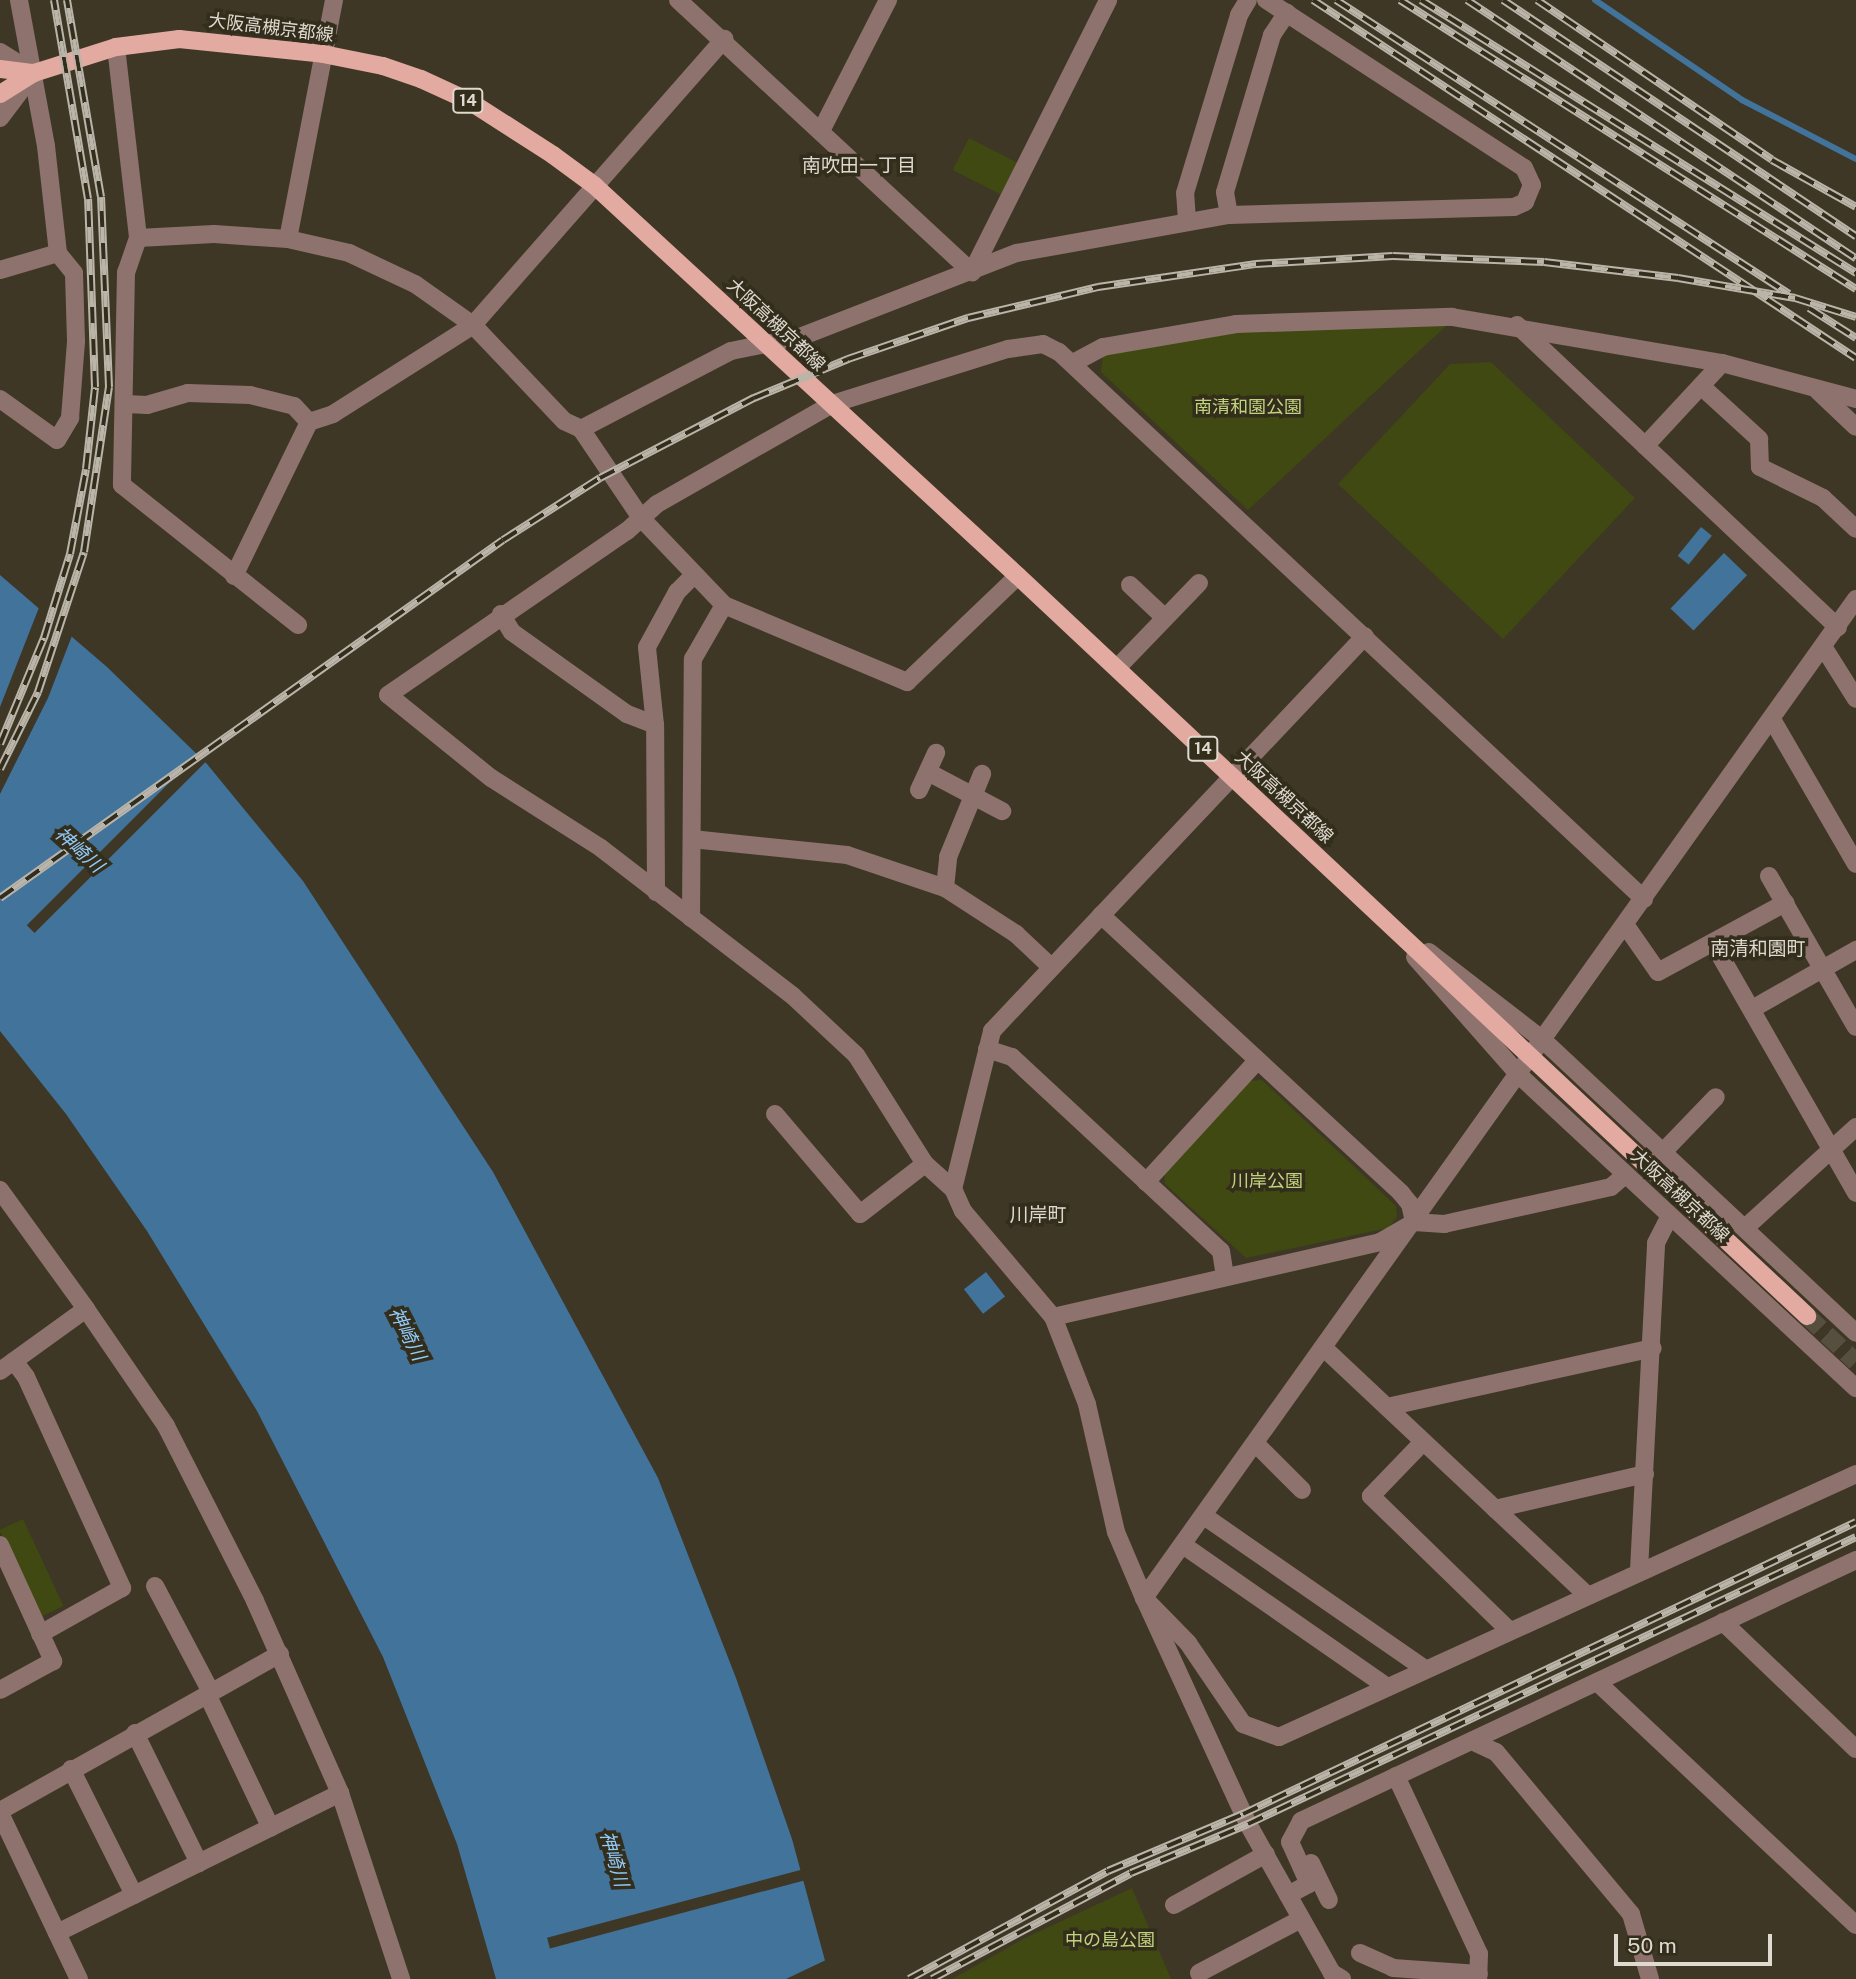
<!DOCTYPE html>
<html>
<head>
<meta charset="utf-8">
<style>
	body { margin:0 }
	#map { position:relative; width:1856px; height:1979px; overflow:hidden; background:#3e3726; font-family:"Public Sans","Noto Sans JP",sans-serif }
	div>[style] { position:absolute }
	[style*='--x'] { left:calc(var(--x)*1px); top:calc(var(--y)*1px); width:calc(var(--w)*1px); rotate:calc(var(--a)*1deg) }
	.green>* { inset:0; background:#3f4911; transform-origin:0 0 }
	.water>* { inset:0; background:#42739a; transform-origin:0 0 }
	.pier>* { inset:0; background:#3e3726; transform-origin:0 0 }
	.stream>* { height:6px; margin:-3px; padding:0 3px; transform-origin:3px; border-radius:3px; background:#42739a }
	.major-tunnel>* { height:18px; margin-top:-9px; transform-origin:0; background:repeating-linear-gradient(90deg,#564f40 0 18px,transparent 0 27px) }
	.minor>* { height:18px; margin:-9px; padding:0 9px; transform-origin:9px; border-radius:9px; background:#8e726d }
	.major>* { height:18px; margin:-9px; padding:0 9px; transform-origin:9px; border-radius:9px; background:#e3aaa1 }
	.rail>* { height:8px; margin-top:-4px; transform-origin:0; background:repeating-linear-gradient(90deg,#332d1c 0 16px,#bab4a9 0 32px); box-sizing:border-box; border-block:2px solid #bab4a9 }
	span { translate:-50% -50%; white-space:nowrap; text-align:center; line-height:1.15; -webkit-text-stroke:7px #332d1c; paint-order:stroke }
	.shield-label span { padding:2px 5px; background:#332d1c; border:2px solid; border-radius:5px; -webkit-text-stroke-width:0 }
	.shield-label { font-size:16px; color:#dfdad0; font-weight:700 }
	.street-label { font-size:18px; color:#dfdad0 }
	.park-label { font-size:18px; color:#c2d37e }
	.neighbourhood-label { font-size:19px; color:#dfdad0 }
	.water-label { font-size:19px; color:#91cbf9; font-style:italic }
	.scale { position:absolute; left:1614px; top:1934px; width:158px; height:32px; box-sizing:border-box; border:4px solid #dfdad0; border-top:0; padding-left:9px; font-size:21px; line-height:24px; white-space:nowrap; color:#dfdad0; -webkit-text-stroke:5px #332d1c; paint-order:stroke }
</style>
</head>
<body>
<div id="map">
	<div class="green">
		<div style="left:969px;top:138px;width:54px;height:36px;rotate:27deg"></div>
		<div style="clip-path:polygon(1447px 325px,1248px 510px,1101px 372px,1103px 355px,1239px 332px)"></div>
		<div style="clip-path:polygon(1491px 362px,1635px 498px,1503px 639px,1338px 484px,1450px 364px)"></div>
		<div style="clip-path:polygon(1262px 1080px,1396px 1206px,1397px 1217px,1388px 1228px,1246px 1258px,1165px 1184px,1164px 1172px,1249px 1081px)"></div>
		<div style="left:23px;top:1519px;width:96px;height:26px;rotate:65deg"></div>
		<div style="clip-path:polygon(1132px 1888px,1171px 1979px,952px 1979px,1025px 1938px)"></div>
	</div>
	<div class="water">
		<div style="left:1701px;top:527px;width:14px;height:37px;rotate:39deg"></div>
		<div style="left:1724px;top:553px;width:32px;height:77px;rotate:44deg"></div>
		<div style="clip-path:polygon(0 575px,107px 667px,207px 764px,303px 881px,493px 1172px,658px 1478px,736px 1678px,792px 1839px,830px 1979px,496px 1979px,457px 1844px,383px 1657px,257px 1411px,147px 1231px,66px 1114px,0 1031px)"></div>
		<div style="left:986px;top:1272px;width:31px;height:28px;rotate:52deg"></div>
	</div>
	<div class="pier">
		<div style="clip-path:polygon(40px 605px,73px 633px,48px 698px,0 794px,0 707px)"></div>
		<div style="left:200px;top:752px;width:11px;height:245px;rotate:45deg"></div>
		<div style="left:804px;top:1869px;width:11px;height:266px;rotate:75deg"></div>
		<div style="clip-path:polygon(828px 1959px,833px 1979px,786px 1979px)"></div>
	</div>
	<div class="stream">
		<div style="--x:1595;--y:0;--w:178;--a:34.2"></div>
		<div style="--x:1742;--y:100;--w:128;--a:27.4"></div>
	</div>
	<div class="major-tunnel">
		<div style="--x:1807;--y:1316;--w:67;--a:43.2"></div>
	</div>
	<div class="minor">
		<div style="--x:678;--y:0;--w:401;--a:42.8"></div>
		<div style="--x:116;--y:47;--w:192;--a:83.4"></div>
		<div style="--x:138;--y:238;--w:36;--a:109"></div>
		<div style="--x:126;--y:272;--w:213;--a:91.1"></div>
		<div style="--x:122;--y:485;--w:225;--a:38.5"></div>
		<div style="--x:0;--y:52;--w:40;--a:32"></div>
		<div style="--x:0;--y:118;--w:56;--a:-52.9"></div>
		<div style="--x:822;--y:129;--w:145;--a:-62.9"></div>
		<div style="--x:1229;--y:215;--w:23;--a:-100"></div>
		<div style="--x:1225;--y:192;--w:164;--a:-73.3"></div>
		<div style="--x:1272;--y:35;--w:27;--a:-56"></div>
		<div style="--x:1187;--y:220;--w:27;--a:-94"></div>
		<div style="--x:1185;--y:193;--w:186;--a:-73.1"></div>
		<div style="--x:1239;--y:15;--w:17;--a:-59"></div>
		<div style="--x:138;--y:238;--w:76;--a:-3"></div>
		<div style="--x:214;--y:234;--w:74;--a:3.9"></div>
		<div style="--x:288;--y:239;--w:63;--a:12.9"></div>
		<div style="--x:349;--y:253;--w:73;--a:25.2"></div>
		<div style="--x:415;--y:284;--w:71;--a:35.3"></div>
		<div style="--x:473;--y:325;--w:132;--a:46.5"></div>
		<div style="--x:564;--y:421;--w:19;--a:25"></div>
		<div style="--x:581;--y:429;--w:107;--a:56"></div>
		<div style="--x:641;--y:518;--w:120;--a:46.3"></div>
		<div style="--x:724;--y:605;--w:199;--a:22.8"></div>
		<div style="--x:907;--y:682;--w:153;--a:-43.7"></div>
		<div style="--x:288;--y:239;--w:243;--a:-79.1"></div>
		<div style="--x:0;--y:270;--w:60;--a:-16.3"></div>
		<div style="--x:972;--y:272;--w:304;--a:-63.4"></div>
		<div style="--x:1517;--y:325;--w:441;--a:43.3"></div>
		<div style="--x:1073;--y:363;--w:34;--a:-28"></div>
		<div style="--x:1103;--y:347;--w:135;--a:-9.8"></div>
		<div style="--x:1236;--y:324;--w:216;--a:-1.9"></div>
		<div style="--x:1452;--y:317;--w:274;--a:9.7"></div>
		<div style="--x:1722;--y:363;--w:139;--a:15"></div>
		<div style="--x:1701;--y:386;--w:79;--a:42.4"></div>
		<div style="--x:1759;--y:439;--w:28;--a:88"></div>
		<div style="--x:1760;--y:467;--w:70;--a:26.2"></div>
		<div style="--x:1823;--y:498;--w:45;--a:43.2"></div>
		<div style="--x:1818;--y:391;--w:52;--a:43.5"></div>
		<div style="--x:0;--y:399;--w:70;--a:35.7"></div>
		<div style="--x:57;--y:440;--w:26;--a:-59"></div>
		<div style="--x:70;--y:418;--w:77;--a:-85.5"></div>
		<div style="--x:76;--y:341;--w:68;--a:-91.7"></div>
		<div style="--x:74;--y:273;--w:26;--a:-129"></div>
		<div style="--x:58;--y:253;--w:108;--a:-96.4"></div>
		<div style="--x:46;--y:146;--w:148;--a:-100.5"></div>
		<div style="--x:126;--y:404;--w:21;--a:3"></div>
		<div style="--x:147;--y:405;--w:43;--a:-16.3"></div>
		<div style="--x:188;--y:393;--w:62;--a:1.8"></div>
		<div style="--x:250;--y:395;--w:45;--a:14"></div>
		<div style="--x:294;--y:406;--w:22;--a:47"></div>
		<div style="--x:581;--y:429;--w:169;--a:-27.5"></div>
		<div style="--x:731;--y:351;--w:70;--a:-11.5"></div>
		<div style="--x:800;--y:337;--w:233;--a:-21.2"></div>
		<div style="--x:1017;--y:253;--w:215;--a:-10.2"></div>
		<div style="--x:1229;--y:215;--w:285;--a:-1.6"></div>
		<div style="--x:1514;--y:207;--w:12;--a:-24"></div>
		<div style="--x:1525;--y:202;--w:18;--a:-68"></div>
		<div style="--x:1532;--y:185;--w:19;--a:-115"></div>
		<div style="--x:1524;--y:168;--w:308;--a:-146.9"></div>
		<div style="--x:1645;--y:446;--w:113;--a:-47.1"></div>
		<div style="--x:234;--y:576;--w:171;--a:-64"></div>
		<div style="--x:309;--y:422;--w:25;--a:-18"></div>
		<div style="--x:333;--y:414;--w:166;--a:-32.4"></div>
		<div style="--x:473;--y:325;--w:381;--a:-48.7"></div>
		<div style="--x:1130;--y:585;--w:48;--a:43.3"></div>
		<div style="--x:1856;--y:599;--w:1227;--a:125.48"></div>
		<div style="--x:1144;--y:1598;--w:63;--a:45.6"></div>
		<div style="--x:1188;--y:1643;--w:98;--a:55.8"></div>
		<div style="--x:1243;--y:1724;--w:38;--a:20"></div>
		<div style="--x:1279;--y:1737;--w:634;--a:-24.5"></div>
		<div style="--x:501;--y:614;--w:21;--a:59"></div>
		<div style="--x:512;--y:632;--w:141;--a:35.5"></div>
		<div style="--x:627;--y:714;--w:30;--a:21"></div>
		<div style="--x:1824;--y:648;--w:60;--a:57.9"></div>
		<div style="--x:1117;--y:668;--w:118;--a:-46"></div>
		<div style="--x:1773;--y:721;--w:165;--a:59.9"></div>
		<div style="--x:928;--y:772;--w:84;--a:27.8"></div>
		<div style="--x:919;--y:790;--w:41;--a:-65.3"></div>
		<div style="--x:692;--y:839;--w:156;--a:5.9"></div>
		<div style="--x:847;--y:855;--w:103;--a:18.6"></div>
		<div style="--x:945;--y:888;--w:85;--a:32.9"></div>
		<div style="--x:1016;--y:934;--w:48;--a:43.3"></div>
		<div style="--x:1769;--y:876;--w:174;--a:60.1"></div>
		<div style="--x:945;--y:888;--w:31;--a:-84"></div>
		<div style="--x:948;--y:857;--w:90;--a:-67.7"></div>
		<div style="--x:656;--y:892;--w:167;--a:-90.3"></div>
		<div style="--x:655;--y:725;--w:78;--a:-95.9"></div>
		<div style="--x:647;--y:647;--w:63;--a:-61.4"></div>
		<div style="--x:677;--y:592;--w:21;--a:-45"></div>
		<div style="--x:1101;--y:915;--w:409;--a:42.8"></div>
		<div style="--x:1401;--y:1193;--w:14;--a:51"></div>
		<div style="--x:1410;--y:1204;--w:18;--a:77"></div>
		<div style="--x:691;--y:918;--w:259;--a:-89.6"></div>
		<div style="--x:693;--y:659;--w:62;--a:-60.1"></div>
		<div style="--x:1626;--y:926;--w:56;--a:55.2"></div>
		<div style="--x:1658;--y:972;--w:145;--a:-28.5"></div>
		<div style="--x:1713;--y:943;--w:288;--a:60.2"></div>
		<div style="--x:1429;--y:952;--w:145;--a:37.7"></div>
		<div style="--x:1544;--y:1041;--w:427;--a:43.1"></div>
		<div style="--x:1415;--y:957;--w:157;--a:48.6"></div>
		<div style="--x:1519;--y:1075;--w:460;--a:42.9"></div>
		<div style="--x:1752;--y:1009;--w:120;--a:-29.6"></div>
		<div style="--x:987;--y:1049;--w:26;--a:18"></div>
		<div style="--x:1012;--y:1057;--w:285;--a:42.9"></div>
		<div style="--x:1221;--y:1251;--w:26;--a:81"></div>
		<div style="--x:775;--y:1114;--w:131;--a:49.6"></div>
		<div style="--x:860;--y:1214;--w:82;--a:-37.6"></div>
		<div style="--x:1663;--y:1152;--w:76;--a:-46.1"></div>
		<div style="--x:1146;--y:1182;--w:164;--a:-47.5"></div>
		<div style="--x:953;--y:1189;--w:38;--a:-138"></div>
		<div style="--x:925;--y:1164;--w:129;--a:-122.3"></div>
		<div style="--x:856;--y:1055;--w:86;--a:-136.9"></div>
		<div style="--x:793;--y:996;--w:242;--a:-142.4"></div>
		<div style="--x:601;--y:848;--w:130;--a:-147.5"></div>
		<div style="--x:491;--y:778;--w:132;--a:-141.1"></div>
		<div style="--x:388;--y:695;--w:290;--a:-34.5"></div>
		<div style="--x:627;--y:531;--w:40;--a:-42"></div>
		<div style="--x:657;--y:504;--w:202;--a:-29.7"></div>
		<div style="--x:832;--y:404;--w:184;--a:-17.4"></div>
		<div style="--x:1008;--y:349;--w:35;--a:-8"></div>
		<div style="--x:1043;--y:344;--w:18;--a:27"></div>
		<div style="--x:1059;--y:352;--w:801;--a:43.08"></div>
		<div style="--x:0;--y:1190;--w:147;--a:54.1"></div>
		<div style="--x:1745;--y:1228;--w:150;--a:-42.3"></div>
		<div style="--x:1053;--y:1317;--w:335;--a:-12.9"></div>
		<div style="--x:1380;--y:1242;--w:39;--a:-30"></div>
		<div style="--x:1414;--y:1222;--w:30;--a:4"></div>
		<div style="--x:1444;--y:1224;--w:171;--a:-12.5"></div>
		<div style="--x:1611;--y:1187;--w:18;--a:-41"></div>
		<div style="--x:1325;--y:1349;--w:358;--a:43.2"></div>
		<div style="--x:14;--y:1361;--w:20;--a:53"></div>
		<div style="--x:26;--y:1377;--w:232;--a:65.5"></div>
		<div style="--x:122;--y:1588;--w:94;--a:150.7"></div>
		<div style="--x:0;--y:1371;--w:106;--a:-35.8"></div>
		<div style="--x:86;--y:1309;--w:142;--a:55.6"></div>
		<div style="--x:166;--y:1426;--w:196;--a:63"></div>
		<div style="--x:255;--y:1601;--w:210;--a:66.1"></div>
		<div style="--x:340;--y:1793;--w:196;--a:71.8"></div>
		<div style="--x:1387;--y:1407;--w:272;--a:-12.5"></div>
		<div style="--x:1423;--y:1442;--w:75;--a:133.9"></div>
		<div style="--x:1371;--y:1496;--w:192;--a:44.2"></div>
		<div style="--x:1256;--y:1444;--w:65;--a:45"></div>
		<div style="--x:1495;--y:1509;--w:154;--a:-13.1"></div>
		<div style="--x:1204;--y:1516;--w:269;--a:34.7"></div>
		<div style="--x:0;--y:1545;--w:128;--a:65.4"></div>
		<div style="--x:53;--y:1661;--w:60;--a:151.3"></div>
		<div style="--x:1183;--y:1545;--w:249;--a:34.8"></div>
		<div style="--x:1639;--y:1570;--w:327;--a:-87"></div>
		<div style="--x:1656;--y:1243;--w:30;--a:-63"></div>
		<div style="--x:155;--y:1586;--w:120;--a:62.2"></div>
		<div style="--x:1723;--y:1622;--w:184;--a:43.7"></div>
		<div style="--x:1597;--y:1682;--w:355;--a:43.2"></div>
		<div style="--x:207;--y:1694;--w:148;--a:64.5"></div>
		<div style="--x:135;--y:1733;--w:145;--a:63.8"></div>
		<div style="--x:1472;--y:1741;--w:26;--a:25"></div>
		<div style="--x:1496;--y:1752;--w:211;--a:50.2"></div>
		<div style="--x:1631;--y:1914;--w:68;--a:73.7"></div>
		<div style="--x:71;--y:1769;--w:141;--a:63.4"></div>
		<div style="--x:1396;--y:1776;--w:196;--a:65"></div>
		<div style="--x:1479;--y:1954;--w:25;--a:92"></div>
		<div style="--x:0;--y:1811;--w:321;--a:-29.3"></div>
		<div style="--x:0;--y:1813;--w:184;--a:64.6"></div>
		<div style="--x:1311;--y:1863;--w:41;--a:64.1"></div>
		<div style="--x:1288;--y:1895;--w:24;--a:-28"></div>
		<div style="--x:1309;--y:1884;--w:46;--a:-114.3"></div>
		<div style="--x:1290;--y:1842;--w:24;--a:-62"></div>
		<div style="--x:1301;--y:1821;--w:613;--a:-25.19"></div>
		<div style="--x:1174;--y:1905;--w:105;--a:-29"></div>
		<div style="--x:57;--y:1933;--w:316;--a:-26.3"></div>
		<div style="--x:1360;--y:1953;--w:36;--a:24"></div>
		<div style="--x:1393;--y:1968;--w:86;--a:4"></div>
		<div style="--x:1199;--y:1973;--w:115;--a:-27.9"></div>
		<div style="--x:1342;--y:1979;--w:12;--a:-149"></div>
		<div style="--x:1332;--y:1973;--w:171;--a:-119.4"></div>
		<div style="--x:1248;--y:1824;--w:249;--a:-114.7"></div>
		<div style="--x:1144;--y:1598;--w:72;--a:-113"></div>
		<div style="--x:1116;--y:1532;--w:131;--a:-102.8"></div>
		<div style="--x:1087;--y:1404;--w:93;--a:-111.3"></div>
		<div style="--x:1053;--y:1317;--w:139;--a:-130.3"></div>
		<div style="--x:963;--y:1211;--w:24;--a:-114"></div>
		<div style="--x:953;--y:1189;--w:163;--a:-76.1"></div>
		<div style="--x:992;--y:1031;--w:543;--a:-46.64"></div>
	</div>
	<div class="major">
		<div style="--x:0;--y:69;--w:34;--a:7"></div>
		<div style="--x:34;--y:73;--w:86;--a:-17.6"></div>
		<div style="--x:116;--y:47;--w:64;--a:-7.2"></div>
		<div style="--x:179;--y:39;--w:145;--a:5.9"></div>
		<div style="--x:323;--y:54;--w:61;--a:11.3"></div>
		<div style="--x:383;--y:66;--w:40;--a:18.9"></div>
		<div style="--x:421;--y:79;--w:53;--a:24.6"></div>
		<div style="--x:469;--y:101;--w:100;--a:32.7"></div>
		<div style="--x:553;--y:155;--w:52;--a:36.4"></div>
		<div style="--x:595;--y:186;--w:575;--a:42.68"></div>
		<div style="--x:1018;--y:576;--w:1082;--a:43.16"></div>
		<div style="--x:0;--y:94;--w:40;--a:-32"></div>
	</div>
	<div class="rail">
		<div style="--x:1313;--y:0;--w:650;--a:33.4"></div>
		<div style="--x:1336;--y:0;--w:540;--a:32.98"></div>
		<div style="--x:1400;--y:0;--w:540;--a:32.37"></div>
		<div style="--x:1421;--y:0;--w:514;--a:32.11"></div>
		<div style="--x:1467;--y:0;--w:467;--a:33.6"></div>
		<div style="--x:1503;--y:0;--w:425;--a:33.8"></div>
		<div style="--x:1537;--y:0;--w:284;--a:34.2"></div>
		<div style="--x:1772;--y:160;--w:96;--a:29.2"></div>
		<div style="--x:1809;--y:308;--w:56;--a:32.6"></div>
		<div style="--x:0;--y:744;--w:115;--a:-67.5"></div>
		<div style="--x:44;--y:638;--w:88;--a:-72.8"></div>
		<div style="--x:70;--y:554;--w:86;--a:-79.3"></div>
		<div style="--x:86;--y:469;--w:82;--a:-83.7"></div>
		<div style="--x:95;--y:387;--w:188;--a:-92.1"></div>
		<div style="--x:88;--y:199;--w:202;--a:-99.7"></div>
		<div style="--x:0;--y:769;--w:86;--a:-63.7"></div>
		<div style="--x:38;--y:692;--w:147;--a:-71.8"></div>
		<div style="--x:84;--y:552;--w:167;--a:-81.4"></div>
		<div style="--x:109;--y:387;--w:190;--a:-92.4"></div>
		<div style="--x:101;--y:197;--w:200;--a:-99.8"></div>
		<div style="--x:0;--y:898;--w:617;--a:-35.44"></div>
		<div style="--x:503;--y:540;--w:115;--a:-32.6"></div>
		<div style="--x:600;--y:478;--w:174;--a:-27.5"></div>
		<div style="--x:754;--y:398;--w:102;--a:-22.5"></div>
		<div style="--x:848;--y:359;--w:127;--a:-18.9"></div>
		<div style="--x:968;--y:318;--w:134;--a:-13.4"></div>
		<div style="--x:1098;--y:287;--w:160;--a:-8.3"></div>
		<div style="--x:1256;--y:264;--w:137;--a:-3.3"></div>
		<div style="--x:1393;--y:256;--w:151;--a:2.3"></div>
		<div style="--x:1544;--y:262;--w:135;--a:6.8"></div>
		<div style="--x:1678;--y:278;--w:119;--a:9.7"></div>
		<div style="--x:1795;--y:298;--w:64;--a:17.3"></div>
		<div style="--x:909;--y:1979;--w:226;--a:-28.5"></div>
		<div style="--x:1108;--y:1871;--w:147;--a:-22.9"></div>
		<div style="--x:1243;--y:1814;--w:679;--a:-25.47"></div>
		<div style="--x:932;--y:1979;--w:225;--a:-28"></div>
		<div style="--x:1131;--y:1873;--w:127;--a:-22.7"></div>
		<div style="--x:1248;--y:1824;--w:672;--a:-25.27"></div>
	</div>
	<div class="shield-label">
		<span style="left:468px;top:101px">14</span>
		<span style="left:1203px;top:749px">14</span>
	</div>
	<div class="street-label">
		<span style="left:271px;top:28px;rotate:7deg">大阪高槻京都線</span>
		<span style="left:776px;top:325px;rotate:43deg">大阪高槻京都線</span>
		<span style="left:1284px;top:797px;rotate:43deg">大阪高槻京都線</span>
		<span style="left:1680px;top:1196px;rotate:43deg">大阪高槻京都線</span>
	</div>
	<div class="park-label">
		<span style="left:1248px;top:407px">南清和園公園</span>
		<span style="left:1267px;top:1181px">川岸公園</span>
		<span style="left:1110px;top:1940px">中の島公園</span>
	</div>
	<div class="neighbourhood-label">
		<span style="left:859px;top:166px">南吹田一丁目</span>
		<span style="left:1758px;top:949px">南清和園町</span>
		<span style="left:1038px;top:1215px">川岸町</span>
	</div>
	<div class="water-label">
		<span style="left:79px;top:850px;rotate:42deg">神崎川</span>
		<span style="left:407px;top:1334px;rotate:63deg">神崎川</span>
		<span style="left:614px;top:1859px;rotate:74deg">神崎川</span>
	</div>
	<div class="scale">50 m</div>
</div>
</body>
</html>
